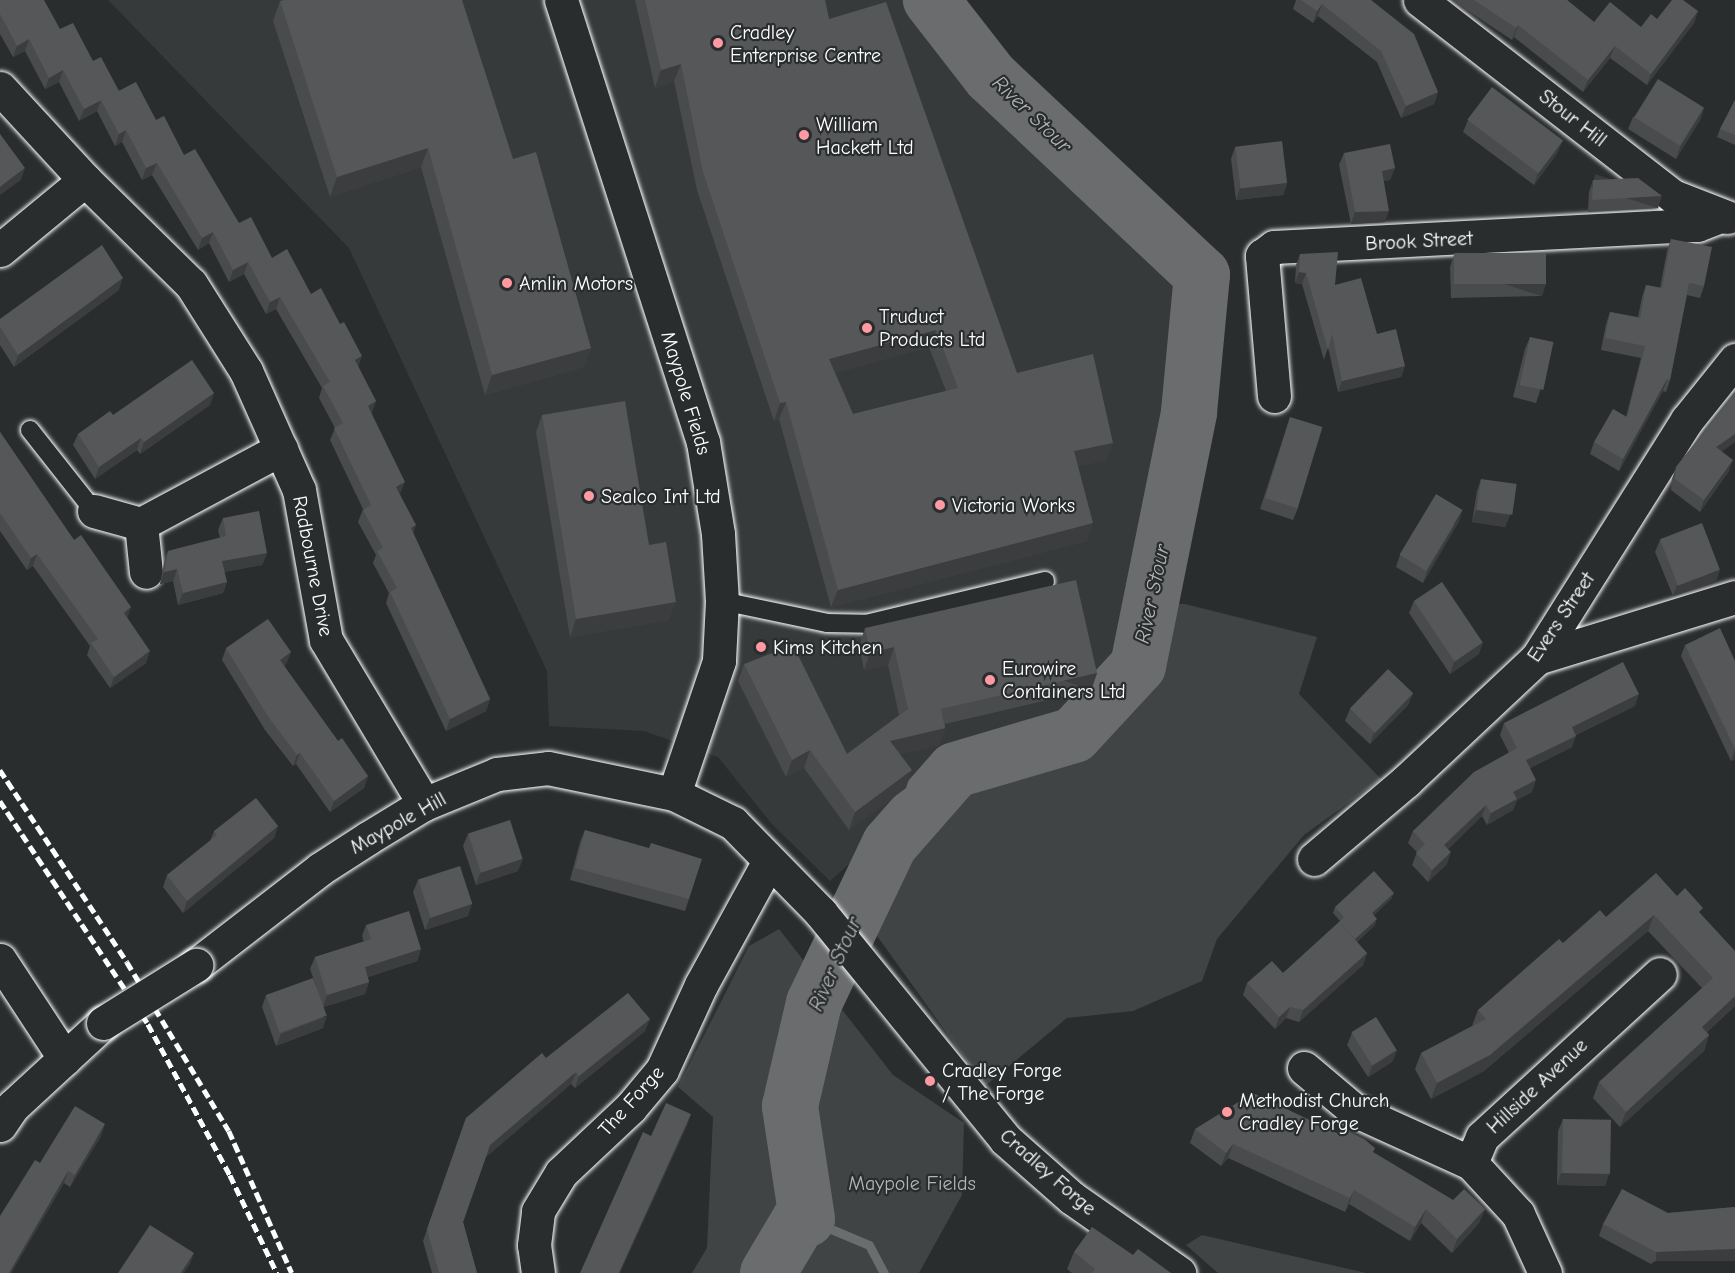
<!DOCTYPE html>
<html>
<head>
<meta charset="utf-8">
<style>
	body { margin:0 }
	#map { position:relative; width:1735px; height:1273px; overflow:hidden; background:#2a2d2e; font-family:"Comic Neue",sans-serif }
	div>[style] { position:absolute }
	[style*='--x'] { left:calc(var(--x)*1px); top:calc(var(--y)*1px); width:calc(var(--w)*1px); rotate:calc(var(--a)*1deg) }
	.built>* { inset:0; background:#373a3b }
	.green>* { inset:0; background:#414445 }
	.stream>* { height:9px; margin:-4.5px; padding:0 4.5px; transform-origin:4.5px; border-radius:4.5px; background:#6a6c6d }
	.river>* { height:56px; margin:-28px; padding:0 28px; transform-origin:28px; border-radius:28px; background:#6a6c6d }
	.roads { filter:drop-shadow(0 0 2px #fff) drop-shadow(0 0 2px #fff) }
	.lane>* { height:18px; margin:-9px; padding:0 9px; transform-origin:9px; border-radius:9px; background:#2a2d2e }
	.street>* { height:33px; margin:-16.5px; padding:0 16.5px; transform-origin:16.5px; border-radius:16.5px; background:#2a2d2e }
	.secondary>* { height:33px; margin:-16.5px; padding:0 16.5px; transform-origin:16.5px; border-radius:16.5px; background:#2a2d2e }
	.rail>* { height:4.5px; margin-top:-2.25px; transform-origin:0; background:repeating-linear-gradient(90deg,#fff 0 9px,transparent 0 13.5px) }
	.bridges { filter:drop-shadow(0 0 2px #fff) drop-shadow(0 0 2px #fff) }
	.secondary-bridge>* { height:33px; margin:-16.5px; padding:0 16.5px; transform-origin:16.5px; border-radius:16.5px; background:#2a2d2e }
	.wall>* { inset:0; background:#494b4c }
	.shaded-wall>* { inset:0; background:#3c3d3e; transform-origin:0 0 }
	.building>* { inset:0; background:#555758; transform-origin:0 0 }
	.dots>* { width:16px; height:16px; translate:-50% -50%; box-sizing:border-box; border:3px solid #2a2d2e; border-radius:50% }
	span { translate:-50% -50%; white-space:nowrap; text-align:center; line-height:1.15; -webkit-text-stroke:4.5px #2a2d2e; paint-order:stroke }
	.poi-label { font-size:20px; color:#fff }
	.left { translate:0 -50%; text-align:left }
	.street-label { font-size:20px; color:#fff }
	.park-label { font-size:20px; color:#b3b4b5 }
	.water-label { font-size:21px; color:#b4b6b6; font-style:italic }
</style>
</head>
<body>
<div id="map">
	<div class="built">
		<div style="clip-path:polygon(108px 0,924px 0,993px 79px,1106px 195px,1191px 272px,1188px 408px,1141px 666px,1076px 735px,953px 771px,830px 881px,771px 823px,718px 757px,644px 731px,549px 726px,547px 671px,349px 248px)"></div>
	</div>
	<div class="green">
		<div style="clip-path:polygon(1151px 604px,1185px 604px,1317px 637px,1299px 694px,1381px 779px,1304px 835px,1217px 939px,1202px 981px,1133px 1011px,1067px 1018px,985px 1086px,867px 922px,862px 903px,890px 844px,955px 770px,1075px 735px,1138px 666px)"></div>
		<div style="clip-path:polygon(779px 929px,893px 1075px,964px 1123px,962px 1195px,919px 1273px,692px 1273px,707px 1248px,713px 1117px,678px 1087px,749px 946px)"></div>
		<div style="clip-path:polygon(1202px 1235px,1366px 1273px,1218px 1273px,1186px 1245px)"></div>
	</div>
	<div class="stream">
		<div style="--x:807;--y:1219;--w:67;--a:22.8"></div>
		<div style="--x:869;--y:1245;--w:32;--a:62"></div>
	</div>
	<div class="river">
		<div style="--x:768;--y:1273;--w:61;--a:-59.2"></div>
		<div style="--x:799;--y:1221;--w:8;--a:-14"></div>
		<div style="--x:807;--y:1219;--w:114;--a:-98.6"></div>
		<div style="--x:790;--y:1106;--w:106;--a:-76.9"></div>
		<div style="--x:814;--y:1003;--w:176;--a:-64.5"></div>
		<div style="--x:890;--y:844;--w:98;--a:-48.7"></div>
		<div style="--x:955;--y:770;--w:124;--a:-16.4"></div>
		<div style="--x:1074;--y:735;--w:94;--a:-47.2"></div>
		<div style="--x:1138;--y:666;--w:259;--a:-78.6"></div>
		<div style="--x:1189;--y:412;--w:138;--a:-84.6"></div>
		<div style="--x:1202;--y:275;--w:289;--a:-136.8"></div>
		<div style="--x:991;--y:77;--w:98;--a:-127.9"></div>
	</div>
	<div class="roads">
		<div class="lane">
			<div style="--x:30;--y:430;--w:103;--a:51.7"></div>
			<div style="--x:722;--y:601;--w:107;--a:11.8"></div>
			<div style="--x:827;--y:623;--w:39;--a:1"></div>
			<div style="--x:866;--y:624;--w:184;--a:-13.5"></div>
		</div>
		<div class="street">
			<div style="--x:1420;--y:0;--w:320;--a:37.8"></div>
			<div style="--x:1673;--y:196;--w:58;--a:21.3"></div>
			<div style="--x:0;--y:88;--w:125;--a:47.3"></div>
			<div style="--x:85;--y:180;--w:148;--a:44.5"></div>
			<div style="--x:191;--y:284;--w:103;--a:57.7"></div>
			<div style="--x:246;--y:371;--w:130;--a:66"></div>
			<div style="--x:299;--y:490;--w:152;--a:79.8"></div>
			<div style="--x:326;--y:640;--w:191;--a:59.1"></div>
			<div style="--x:0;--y:250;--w:110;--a:-39.5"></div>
			<div style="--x:1274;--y:396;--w:141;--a:-94.9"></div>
			<div style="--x:1262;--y:256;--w:15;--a:-37"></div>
			<div style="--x:1274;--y:247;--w:424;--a:-3"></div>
			<div style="--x:1697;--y:225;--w:22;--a:-21"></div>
			<div style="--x:94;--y:511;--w:49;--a:15.5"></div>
			<div style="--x:141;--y:524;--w:48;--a:84.1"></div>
			<div style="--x:141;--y:524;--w:159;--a:-28.2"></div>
			<div style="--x:1537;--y:658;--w:207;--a:-17.1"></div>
			<div style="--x:1314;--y:859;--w:121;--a:-40.3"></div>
			<div style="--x:1406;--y:781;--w:180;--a:-43.2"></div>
			<div style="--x:1537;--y:658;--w:281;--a:-57.8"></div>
			<div style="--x:1687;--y:420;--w:77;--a:-51.3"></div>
			<div style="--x:1304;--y:1068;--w:65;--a:40"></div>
			<div style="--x:1354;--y:1110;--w:128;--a:24.4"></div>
			<div style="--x:538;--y:1273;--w:28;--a:-98"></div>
			<div style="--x:534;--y:1245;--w:34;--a:-83"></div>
			<div style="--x:538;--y:1211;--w:44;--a:-58.8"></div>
			<div style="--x:561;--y:1173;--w:96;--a:-43.3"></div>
			<div style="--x:631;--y:1107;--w:48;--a:-50"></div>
			<div style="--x:662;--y:1070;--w:94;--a:-65.4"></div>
			<div style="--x:701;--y:985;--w:141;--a:-61.3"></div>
			<div style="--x:1545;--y:1273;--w:65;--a:-114.6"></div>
			<div style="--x:1518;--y:1214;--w:69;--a:-132.7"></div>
			<div style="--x:1471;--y:1163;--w:28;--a:-67"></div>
			<div style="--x:1482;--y:1137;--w:241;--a:-42.5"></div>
		</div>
		<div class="secondary">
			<div style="--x:561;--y:0;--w:464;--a:72.2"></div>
			<div style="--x:703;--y:442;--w:93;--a:80.7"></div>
			<div style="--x:718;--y:534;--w:67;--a:86.6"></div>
			<div style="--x:722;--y:601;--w:60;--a:92.9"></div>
			<div style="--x:719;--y:661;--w:140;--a:108.7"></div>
			<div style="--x:0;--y:960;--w:118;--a:56.7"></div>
			<div style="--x:196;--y:965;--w:157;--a:-37.7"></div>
			<div style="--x:320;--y:869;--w:57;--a:-32.9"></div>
			<div style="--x:368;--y:838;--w:66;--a:-31.3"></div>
			<div style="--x:424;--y:804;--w:79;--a:-22.3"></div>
			<div style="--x:497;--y:774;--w:51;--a:-6.7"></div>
			<div style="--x:548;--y:768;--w:129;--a:11.7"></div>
			<div style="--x:674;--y:794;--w:66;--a:26.2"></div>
			<div style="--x:733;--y:823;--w:126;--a:45.6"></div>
			<div style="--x:821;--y:913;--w:291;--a:50.8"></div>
			<div style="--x:1005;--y:1139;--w:89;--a:41.4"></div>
			<div style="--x:1072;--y:1198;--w:131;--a:35"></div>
			<div style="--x:0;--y:1125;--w:23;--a:-56"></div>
			<div style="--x:13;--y:1106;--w:122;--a:-42.7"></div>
		</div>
	</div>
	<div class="rail">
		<div style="--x:0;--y:770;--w:230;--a:56.5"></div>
		<div style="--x:127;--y:962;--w:197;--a:58.9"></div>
		<div style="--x:229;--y:1131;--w:155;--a:66.1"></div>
		<div style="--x:0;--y:801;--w:268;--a:56.4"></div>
		<div style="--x:148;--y:1024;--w:172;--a:61.5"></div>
		<div style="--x:230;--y:1175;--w:109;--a:64.4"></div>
	</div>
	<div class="bridges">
		<div class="secondary-bridge">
			<div style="--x:103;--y:1023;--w:110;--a:-31.9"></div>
		</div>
	</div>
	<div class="wall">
		<div style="clip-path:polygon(0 0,60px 29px,93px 61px,119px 91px,156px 120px,239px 223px,272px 258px,311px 294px,358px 367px,376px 401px,371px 413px,413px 533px,490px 699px,486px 711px,446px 731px,386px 603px,389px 593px,373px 563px,376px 555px,358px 522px,363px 509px,330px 440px,335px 428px,319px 398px,322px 388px,276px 309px,266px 314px,244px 274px,229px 282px,209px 243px,198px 250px,152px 175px,142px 180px,122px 142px,115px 146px,97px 111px,79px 121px,59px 82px,45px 89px,25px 51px,13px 57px,0 34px)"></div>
		<div style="clip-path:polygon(evenodd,635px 0,825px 0,829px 19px,1017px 373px,1107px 460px,1078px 466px,1087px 541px,831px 607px,779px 419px,774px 421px,697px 190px,674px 81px,655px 88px,635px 0,929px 347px,946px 391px,853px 414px,835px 373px,929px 347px)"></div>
		<div style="clip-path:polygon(1296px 0,1371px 0,1438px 92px,1434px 104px,1401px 118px,1377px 62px,1318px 16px,1313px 23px,1293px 9px)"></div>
		<div style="clip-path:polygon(1452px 0,1567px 0,1594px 22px,1641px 27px,1657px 19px,1698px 11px,1694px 23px,1647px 85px,1610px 58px,1583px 92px,1514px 37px,1512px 40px)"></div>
		<div style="clip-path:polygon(280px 1px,513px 159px,591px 348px,584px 367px,485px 395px,421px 167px,330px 197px,273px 21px)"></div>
		<div style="clip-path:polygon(1735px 100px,1735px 145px,1717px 137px,1720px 129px)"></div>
		<div style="clip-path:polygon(1704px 108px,1700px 120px,1676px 159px,1628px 129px,1633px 117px)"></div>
		<div style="clip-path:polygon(1468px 120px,1558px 152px,1534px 185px,1463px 132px)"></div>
		<div style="clip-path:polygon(1235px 147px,1287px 183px,1283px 195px,1236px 200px,1231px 159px)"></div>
		<div style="clip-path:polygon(1344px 153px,1395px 168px,1390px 180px,1384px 181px,1385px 222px,1351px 224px,1339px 165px)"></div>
		<div style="clip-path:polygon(1593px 180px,1658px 208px,1588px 212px,1589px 192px)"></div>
		<div style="clip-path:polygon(1671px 239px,1704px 286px,1700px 298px,1687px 295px,1670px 380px,1666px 392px,1663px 391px,1619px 471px,1590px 454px,1594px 442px,1626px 417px,1641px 358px,1601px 350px,1606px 324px,1610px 312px,1638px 317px,1642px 297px,1646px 285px,1660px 288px,1667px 251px)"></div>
		<div style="clip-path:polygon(1300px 254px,1335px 285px,1405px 366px,1401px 377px,1338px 392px,1328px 347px,1324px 360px,1302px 284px,1295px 283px,1296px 265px)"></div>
		<div style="clip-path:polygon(1454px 255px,1542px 296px,1451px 298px,1450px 267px)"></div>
		<div style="clip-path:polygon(119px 290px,14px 367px,0 345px,0 327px)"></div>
		<div style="clip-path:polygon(1530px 337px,1540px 391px,1536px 403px,1513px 397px,1525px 349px)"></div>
		<div style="clip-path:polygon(214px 393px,210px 405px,140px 454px,137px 450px,95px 479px,73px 445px,78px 434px,113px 415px)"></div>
		<div style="clip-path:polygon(1735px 393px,1735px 442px,1722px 451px,1729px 471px,1700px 512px,1671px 490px,1672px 479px,1676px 467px)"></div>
		<div style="clip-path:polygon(542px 415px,649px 545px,669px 620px,570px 637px,536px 432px)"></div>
		<div style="clip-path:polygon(1290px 417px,1298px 508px,1293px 520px,1260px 509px)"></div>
		<div style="clip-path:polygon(0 432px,127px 618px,146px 663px,110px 688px,87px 655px,90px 646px,33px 566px,27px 570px,0 531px)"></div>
		<div style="clip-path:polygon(1481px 479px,1510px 515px,1505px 527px,1472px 522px,1477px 491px)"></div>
		<div style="clip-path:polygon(223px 518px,267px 553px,262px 565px,224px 572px,227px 582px,223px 593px,178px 605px,173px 581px,160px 584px,164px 563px,168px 551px,220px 538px,218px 530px)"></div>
		<div style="clip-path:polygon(1459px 521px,1423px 583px,1396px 567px,1400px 555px)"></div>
		<div style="clip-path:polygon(1660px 540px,1716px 582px,1673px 596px,1655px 552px)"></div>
		<div style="clip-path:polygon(1414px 601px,1479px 654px,1450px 674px,1409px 613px)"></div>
		<div style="clip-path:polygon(865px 628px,1097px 673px,1091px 690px,945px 724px,945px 728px,939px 745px,900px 754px,906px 788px,849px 830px,804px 768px,786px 777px,738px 681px,744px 664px,847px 754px,899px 715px,888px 665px,864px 670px,859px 646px)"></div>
		<div style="clip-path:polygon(1685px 645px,1735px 661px,1735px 759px,1731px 761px,1681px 656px)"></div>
		<div style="clip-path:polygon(226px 648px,291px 652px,286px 664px,284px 666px,338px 741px,368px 776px,364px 788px,330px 812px,296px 764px,293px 766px,265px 730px,222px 660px)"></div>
		<div style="clip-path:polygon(1413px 693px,1408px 705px,1370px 744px,1345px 721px,1350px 709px)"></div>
		<div style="clip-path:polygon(1635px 706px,1576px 735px,1572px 747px,1530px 768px,1532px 792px,1517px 800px,1513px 810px,1487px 825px,1482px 816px,1448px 849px,1447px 864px,1428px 882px,1412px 865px,1417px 852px,1408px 843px,1413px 831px,1509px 753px,1500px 735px,1504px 723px)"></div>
		<div style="clip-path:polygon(278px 826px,274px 838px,183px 913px,163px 887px,167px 875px,210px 841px,214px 831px)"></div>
		<div style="clip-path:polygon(585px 830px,689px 899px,685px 911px,570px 880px,580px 842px)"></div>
		<div style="clip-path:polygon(468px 834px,518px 871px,476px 885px,463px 846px)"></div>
		<div style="clip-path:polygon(418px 880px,468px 916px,425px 930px,413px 892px)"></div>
		<div style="clip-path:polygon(1394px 893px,1391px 899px,1374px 915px,1375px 925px,1357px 942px,1367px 953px,1363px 965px,1299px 1022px,1286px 1018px,1275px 1029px,1243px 995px,1247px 983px,1283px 973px,1338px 923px,1340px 921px,1333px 913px,1335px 907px)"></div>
		<div style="clip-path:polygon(1677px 896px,1701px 915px,1735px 952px,1735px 1006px,1707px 1032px,1709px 1035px,1704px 1051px,1620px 1127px,1593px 1098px,1599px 1082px,1702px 988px,1648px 931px,1484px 1071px,1431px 1099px,1415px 1069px,1421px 1053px,1472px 1026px,1478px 1010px,1563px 943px,1606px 917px)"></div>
		<div style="clip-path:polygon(366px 925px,421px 949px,417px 961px,368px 977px,369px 982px,365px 994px,324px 1007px,323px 1028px,276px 1046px,262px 1007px,266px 995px,316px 986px,310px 969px,315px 957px,364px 942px,362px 936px)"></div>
		<div style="clip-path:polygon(650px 1019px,645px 1031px,575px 1088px,571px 1084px,486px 1157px,463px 1222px,477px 1273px,432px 1273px,423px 1241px,466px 1118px,546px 1058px)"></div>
		<div style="clip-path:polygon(1352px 1033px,1397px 1050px,1392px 1062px,1368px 1077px,1347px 1045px)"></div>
		<div style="clip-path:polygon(1563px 1119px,1609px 1174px,1605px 1186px,1557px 1185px,1558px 1131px)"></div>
		<div style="clip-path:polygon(1195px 1129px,1374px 1153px,1453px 1200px,1485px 1209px,1479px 1223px,1452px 1253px,1421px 1223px,1410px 1241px,1349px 1204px,1345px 1212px,1228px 1158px,1221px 1166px,1190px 1143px)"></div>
		<div style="clip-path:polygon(101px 1136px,70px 1187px,64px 1183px,11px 1273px,0 1273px,40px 1163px)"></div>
		<div style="clip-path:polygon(1735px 1207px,1651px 1264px,1599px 1236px,1603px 1224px,1668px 1213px)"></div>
		<div style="clip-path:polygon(1074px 1252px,1133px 1255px,1171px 1273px,1072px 1273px,1067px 1269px)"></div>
	</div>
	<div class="shaded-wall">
		<div style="clip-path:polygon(1322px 4px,1318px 16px,1313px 23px,1317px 11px)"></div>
		<div style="clip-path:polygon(1698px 11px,1694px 23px,1647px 85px,1651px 74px)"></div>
		<div style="clip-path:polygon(1518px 25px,1514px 37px,1512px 40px,1516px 28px)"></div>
		<div style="clip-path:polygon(29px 39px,25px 51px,13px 57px,17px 46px)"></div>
		<div style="clip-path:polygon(1615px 46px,1610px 58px,1583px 92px,1588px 80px)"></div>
		<div style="clip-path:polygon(681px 64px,674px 81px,655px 88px,661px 70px)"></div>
		<div style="clip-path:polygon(63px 70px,59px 82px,45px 89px,49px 78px)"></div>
		<div style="clip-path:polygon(119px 91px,101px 100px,97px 111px,79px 121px,84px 109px)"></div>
		<div style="clip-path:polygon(1438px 92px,1434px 104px,1401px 118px,1406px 106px)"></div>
		<div style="clip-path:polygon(1704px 108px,1700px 120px,1676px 159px,1680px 147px)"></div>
		<div style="clip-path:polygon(126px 130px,122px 142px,115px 146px,119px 134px)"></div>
		<div style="clip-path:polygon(1563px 140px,1558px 152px,1534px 185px,1538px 173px)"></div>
		<div style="clip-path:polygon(428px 148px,421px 167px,330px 197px,337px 177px)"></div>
		<div style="clip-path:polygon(157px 163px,152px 175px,142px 180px,146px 168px)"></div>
		<div style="clip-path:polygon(25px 168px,21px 180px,0 195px,0 187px)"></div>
		<div style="clip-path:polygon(1395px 168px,1390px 180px,1378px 182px,1382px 171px)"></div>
		<div style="clip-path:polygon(1287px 183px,1283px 195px,1236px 200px,1240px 188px)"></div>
		<div style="left:1662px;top:196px;width:13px;height:70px;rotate:108deg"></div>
		<div style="clip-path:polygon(1389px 211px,1385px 222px,1351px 224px,1355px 212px)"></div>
		<div style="clip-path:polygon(213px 232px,209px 243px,198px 250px,202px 238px)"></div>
		<div style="clip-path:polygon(248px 262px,244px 274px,229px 282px,233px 270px)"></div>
		<div style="clip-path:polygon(1299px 272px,1306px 273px,1302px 284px,1295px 283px)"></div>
		<div style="clip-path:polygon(123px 278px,119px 290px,14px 367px,18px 355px)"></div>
		<div style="left:1546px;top:284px;width:13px;height:91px;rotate:108deg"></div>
		<div style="clip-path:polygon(280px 297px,276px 309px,266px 314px,270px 302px)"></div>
		<div style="clip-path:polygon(936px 330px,929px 347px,823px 377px,829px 359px)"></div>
		<div style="clip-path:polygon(591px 348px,584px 367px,485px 395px,492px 375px)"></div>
		<div style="clip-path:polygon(362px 356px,358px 368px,355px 360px)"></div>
		<div style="clip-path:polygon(1405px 366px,1401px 377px,1338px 392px,1342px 381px)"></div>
		<div style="clip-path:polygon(1667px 379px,1663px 391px,1619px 471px,1623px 459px)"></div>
		<div style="clip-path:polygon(214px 393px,210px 405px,140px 454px,144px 442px)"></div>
		<div style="clip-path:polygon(376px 401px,372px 413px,363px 418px,368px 406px)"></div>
		<div style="clip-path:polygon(786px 402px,779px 419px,774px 421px,780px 403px)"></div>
		<div style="clip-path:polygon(1735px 434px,1735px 442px,1712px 458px,1716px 447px)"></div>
		<div style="clip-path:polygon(141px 438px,137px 450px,95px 479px,99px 467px)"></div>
		<div style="clip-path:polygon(1113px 443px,1107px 460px,1067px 469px,1074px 451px)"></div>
		<div style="clip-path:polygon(1733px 460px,1729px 471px,1700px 512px,1704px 500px)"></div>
		<div style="clip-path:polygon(405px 482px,400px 494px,396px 487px)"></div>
		<div style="clip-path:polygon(1463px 510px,1459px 521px,1423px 583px,1427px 571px)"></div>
		<div style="clip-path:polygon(1476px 510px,1510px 515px,1505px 527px,1472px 522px)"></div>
		<div style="clip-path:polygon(1093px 523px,1087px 541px,831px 607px,838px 590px)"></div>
		<div style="clip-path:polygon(416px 525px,412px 537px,411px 528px)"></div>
		<div style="clip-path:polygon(267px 553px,262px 565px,217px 573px,222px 561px)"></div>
		<div style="clip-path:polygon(37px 554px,33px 566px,27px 570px,31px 558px)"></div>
		<div style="clip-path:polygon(177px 569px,173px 581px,160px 584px,164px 572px)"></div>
		<div style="clip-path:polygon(1720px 570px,1716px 582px,1673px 596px,1677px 585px)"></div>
		<div style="clip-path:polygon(227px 582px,223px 593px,178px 605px,183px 593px)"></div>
		<div style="clip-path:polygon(676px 602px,669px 620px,570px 637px,576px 619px)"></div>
		<div style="clip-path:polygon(131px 607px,127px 619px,124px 613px)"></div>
		<div style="clip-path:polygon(1483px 642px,1479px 654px,1450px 674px,1454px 662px)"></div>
		<div style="clip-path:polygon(894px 647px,888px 665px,864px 670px,870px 653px)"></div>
		<div style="clip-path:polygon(150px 651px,146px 663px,110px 688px,114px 677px)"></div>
		<div style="clip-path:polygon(291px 652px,286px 664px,275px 672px,280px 660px)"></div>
		<div style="left:1097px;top:673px;width:18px;height:160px;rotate:109deg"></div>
		<div style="clip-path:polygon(1413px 693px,1408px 705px,1370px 744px,1374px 732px)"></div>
		<div style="clip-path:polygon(1639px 694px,1635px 706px,1567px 739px,1572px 727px)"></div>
		<div style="clip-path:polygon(490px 699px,486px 711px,446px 731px,450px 719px)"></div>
		<div style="clip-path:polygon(945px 728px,939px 745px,884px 758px,890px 741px)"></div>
		<div style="clip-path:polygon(1576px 736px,1572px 747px,1522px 772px,1526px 760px)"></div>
		<div style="clip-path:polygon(1735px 749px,1735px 759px,1731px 761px)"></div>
		<div style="clip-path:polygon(810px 750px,804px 768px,786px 777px,792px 760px)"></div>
		<div style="clip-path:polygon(300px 753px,296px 764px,293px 766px,297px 755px)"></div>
		<div style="clip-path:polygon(912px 770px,906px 788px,849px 830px,855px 812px)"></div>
		<div style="clip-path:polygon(368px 776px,364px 788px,330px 812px,334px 801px)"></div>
		<div style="clip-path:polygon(1536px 780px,1532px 792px,1517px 800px,1513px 810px,1487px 825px,1491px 813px,1513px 792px)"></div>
		<div style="clip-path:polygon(1486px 805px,1482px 816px,1439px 857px,1444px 845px)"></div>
		<div style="clip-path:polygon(278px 826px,274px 838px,183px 913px,187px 901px)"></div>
		<div style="clip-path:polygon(1451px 852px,1447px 864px,1428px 882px,1432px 870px)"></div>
		<div style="clip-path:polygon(523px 859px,518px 871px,476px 885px,480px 873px)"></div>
		<div style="clip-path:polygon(1394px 893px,1391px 899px,1370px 919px,1372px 913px)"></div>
		<div style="clip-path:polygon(472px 904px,468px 916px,425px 930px,430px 918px)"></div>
		<div style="clip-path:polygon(1654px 915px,1648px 931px,1484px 1071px,1431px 1099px,1437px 1083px)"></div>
		<div style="clip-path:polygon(1377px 919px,1375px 925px,1353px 945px,1355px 939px)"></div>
		<div style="clip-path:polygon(421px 949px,417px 961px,360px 979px,365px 967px)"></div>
		<div style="clip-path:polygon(1367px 953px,1363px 965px,1299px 1022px,1303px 1010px)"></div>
		<div style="clip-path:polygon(369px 982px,365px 994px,323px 1007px,327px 995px)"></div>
		<div style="clip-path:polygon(1735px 996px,1735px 1006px,1696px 1043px,1702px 1027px)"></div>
		<div style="clip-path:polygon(1290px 1007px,1286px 1018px,1275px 1029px,1279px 1017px)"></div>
		<div style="clip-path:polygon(327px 1016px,323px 1028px,276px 1046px,281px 1034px)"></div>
		<div style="clip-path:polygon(650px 1019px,645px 1031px,575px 1088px,579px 1076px)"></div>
		<div style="clip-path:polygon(1709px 1035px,1704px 1051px,1620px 1127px,1626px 1112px)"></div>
		<div style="clip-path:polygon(1397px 1050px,1392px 1062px,1368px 1077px,1372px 1066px)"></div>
		<div style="clip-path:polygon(576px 1072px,571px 1084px,486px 1157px,490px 1145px)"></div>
		<div style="clip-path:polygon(691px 1114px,687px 1126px,620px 1273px,619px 1273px)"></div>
		<div style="clip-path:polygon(105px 1124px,101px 1136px,70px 1187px,75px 1175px)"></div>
		<div style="clip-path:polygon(1233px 1144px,1228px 1158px,1221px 1166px,1226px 1153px)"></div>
		<div style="clip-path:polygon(68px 1171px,64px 1183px,11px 1273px,9px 1273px)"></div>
		<div style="clip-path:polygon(1561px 1173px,1609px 1174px,1605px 1186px,1557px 1185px)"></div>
		<div style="clip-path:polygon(1354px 1190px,1349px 1204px,1345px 1212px,1350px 1198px)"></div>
		<div style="clip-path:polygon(1426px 1209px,1421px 1223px,1410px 1241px,1415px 1227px)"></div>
		<div style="clip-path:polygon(1485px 1209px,1479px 1223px,1452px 1253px,1457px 1239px)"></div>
		<div style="left:1735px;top:1249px;width:12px;height:79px;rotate:90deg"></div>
		<div style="clip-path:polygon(194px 1253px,190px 1264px,184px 1273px,181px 1273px)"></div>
	</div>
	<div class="building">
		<div style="clip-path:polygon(0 0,44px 0,60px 29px,73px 23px,93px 61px,101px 57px,119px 91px,84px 109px,63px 70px,49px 78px,29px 39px,17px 46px,0 14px)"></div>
		<div style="clip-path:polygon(284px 0,462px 0,513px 159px,536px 152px,591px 348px,492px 375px,428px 148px,337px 177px,280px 1px)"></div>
		<div style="clip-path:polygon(evenodd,645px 0,825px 0,829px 19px,886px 2px,1017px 373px,1093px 354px,1113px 443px,1074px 451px,1093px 523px,838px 590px,786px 402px,780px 403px,703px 172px,681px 64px,661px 70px,645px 0,936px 330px,958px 388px,853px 414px,829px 359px,936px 330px)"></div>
		<div style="clip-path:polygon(1301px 0,1371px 0,1414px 34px,1438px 92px,1406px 106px,1381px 51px,1322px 4px,1317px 11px)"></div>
		<div style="clip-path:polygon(1474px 0,1567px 0,1594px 22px,1610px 2px,1641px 27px,1651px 14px,1657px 19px,1672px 0,1683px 0,1698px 11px,1651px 74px,1615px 46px,1588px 80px,1518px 25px,1516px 28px)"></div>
		<div style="left:1658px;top:79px;width:54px;height:45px;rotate:32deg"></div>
		<div style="clip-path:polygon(136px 82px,156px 120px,164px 116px,184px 155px,195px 149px,239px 223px,251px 217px,272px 258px,287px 249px,311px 294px,321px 288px,340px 324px,344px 322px,362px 356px,355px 360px,376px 401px,368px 406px,405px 482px,396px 487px,416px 525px,411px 528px,490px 699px,450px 719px,390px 592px,397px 588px,377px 551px,383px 548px,363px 510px,371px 505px,334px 428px,343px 423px,323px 386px,330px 382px,280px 297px,270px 302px,248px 262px,233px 270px,213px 232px,202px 238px,157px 163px,146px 168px,126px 130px,119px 134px,101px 100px)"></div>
		<div style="left:1492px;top:87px;width:89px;height:41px;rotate:37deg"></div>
		<div style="clip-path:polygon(1735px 100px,1735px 135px,1720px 129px)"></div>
		<div style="clip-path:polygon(0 134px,25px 168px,0 187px)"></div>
		<div style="left:1282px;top:141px;width:42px;height:47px;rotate:83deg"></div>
		<div style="clip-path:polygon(1390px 144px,1395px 168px,1382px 171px,1389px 211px,1355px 212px,1344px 153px)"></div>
		<div style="clip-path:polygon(1638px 178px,1662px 196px,1592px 200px,1593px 180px)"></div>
		<div style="clip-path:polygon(1671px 239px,1712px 247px,1704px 286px,1689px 283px,1670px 380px,1667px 379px,1623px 459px,1594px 442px,1613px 409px,1627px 417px,1645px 346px,1605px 338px,1610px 312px,1640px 318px,1646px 285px,1662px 288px)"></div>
		<div style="clip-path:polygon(102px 245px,123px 278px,18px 355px,0 327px,0 319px)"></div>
		<div style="clip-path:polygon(1338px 252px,1335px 285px,1361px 278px,1377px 334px,1396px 329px,1405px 366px,1342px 381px,1332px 334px,1328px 350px,1306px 273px,1299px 272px,1300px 254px)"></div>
		<div style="left:1546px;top:253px;width:31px;height:92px;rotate:90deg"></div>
		<div style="left:1530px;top:337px;width:24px;height:49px;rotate:12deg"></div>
		<div style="clip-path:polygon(192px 360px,214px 393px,144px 442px,141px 438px,99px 467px,78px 434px,110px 411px,113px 415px)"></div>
		<div style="clip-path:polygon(1735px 393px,1735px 434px,1716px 447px,1733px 460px,1704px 500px,1675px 479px,1676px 467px)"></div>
		<div style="clip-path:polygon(625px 401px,649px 545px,666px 542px,676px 602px,576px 619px,542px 415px)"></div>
		<div style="left:1290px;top:417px;width:34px;height:85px;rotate:17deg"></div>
		<div style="clip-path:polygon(0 432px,74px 540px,81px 535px,131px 607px,124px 613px,150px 651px,114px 677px,91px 643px,98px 639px,37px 554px,31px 558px,0 513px)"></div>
		<div style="left:1481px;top:479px;width:36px;height:31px;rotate:8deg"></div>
		<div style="left:1436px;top:494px;width:31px;height:71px;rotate:31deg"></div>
		<div style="clip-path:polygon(259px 511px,267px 553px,222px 561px,227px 582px,183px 593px,177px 569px,164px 572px,168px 551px,226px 536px,223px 518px)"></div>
		<div style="left:1702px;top:523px;width:50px;height:45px;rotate:69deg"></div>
		<div style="clip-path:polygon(1076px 580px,1097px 673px,941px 709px,945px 728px,890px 741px,912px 770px,855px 812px,810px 750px,792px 760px,744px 664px,793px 645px,847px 754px,908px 709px,894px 647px,870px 653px,865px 628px)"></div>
		<div style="left:1442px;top:582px;width:73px;height:34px;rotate:56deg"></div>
		<div style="clip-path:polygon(268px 619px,291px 652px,280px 660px,338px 741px,342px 738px,368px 776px,334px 801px,300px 753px,297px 755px,269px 718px,226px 648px)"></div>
		<div style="clip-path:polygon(1720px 628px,1735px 661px,1735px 749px,1685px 645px)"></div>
		<div style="clip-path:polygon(1623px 662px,1639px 694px,1572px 727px,1576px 736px,1526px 760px,1536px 780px,1513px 792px,1517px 799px,1491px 813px,1486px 805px,1444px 845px,1451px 852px,1432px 870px,1416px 853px,1425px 844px,1413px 831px,1474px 772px,1517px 748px,1504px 723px)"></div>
		<div style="left:1388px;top:669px;width:35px;height:55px;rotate:44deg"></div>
		<div style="clip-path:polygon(256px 798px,278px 826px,187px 901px,167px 875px,217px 835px,214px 831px)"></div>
		<div style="left:510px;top:820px;width:41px;height:44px;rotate:72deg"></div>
		<div style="clip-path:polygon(585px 830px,649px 848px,651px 843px,702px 859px,689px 899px,575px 868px)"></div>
		<div style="left:460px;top:866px;width:40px;height:44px;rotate:72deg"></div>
		<div style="clip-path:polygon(1374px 871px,1394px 893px,1372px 913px,1377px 919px,1355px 939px,1339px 922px,1344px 917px,1335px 907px)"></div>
		<div style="clip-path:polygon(1656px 873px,1677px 896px,1685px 888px,1703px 908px,1699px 912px,1735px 951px,1735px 996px,1702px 1027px,1709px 1035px,1626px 1112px,1599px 1082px,1713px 978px,1654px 915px,1490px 1055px,1437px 1083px,1421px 1053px,1486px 1019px,1478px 1010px,1559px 939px,1563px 943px,1600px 910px,1606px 917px)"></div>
		<div style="clip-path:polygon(409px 911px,421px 949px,365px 967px,369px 982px,327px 995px,315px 957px,371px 939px,366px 925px)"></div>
		<div style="clip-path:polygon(1339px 922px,1367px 953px,1303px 1010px,1290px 1007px,1279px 1017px,1247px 983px,1272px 961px,1283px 973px)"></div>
		<div style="left:313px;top:978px;width:40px;height:50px;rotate:70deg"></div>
		<div style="clip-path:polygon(628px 993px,650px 1019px,579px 1076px,576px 1072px,490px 1145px,463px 1222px,477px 1273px,439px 1273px,427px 1229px,466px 1118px,542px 1053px,546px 1058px)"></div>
		<div style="left:1376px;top:1017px;width:39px;height:29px;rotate:58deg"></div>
		<div style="clip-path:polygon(1253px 1093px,1339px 1134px,1342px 1128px,1364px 1139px,1375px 1148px,1373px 1152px,1453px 1200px,1464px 1189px,1485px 1209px,1457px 1239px,1426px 1209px,1415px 1227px,1354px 1190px,1350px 1198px,1233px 1144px,1226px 1153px,1195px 1129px)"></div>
		<div style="clip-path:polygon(666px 1103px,691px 1114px,619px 1273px,580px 1273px,643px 1132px,651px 1136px)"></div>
		<div style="clip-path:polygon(75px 1106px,105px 1124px,75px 1175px,68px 1171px,9px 1273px,0 1273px,0 1216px,35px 1160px,40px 1163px)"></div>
		<div style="left:1563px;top:1119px;width:48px;height:54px;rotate:1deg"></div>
		<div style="clip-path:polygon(1622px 1189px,1668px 1213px,1735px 1207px,1735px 1249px,1656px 1252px,1603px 1224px)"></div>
		<div style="clip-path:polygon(150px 1225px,194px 1253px,181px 1273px,118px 1273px)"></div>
		<div style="clip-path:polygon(1092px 1227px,1133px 1255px,1138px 1249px,1171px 1273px,1092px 1273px,1095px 1269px,1074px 1252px)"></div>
	</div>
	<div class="dots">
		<div style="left:718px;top:43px;background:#ff9aa2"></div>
		<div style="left:804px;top:135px;background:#ff9aa2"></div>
		<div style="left:507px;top:283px;background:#ff9aa2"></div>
		<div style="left:867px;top:328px;background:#ff9aa2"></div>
		<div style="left:589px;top:496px;background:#ff9aa2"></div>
		<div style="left:940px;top:505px;background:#ff9aa2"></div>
		<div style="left:761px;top:647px;background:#ff9aa2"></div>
		<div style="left:990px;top:680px;background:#ff9aa2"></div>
		<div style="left:930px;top:1081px;background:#ff9aa2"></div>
		<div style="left:1227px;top:1112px;background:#ff9aa2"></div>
	</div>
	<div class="poi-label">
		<span class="left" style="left:730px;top:44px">Cradley<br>Enterprise Centre</span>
		<span class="left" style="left:816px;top:136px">William<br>Hackett Ltd</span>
		<span class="left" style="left:519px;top:283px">Amlin Motors</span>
		<span class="left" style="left:879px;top:328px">Truduct<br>Products Ltd</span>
		<span class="left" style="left:601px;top:496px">Sealco Int Ltd</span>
		<span class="left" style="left:952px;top:505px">Victoria Works</span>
		<span class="left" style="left:773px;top:647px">Kims Kitchen</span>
		<span class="left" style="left:1002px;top:680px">Eurowire<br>Containers Ltd</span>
		<span class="left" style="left:942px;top:1082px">Cradley Forge<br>/ The Forge</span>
		<span class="left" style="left:1239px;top:1112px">Methodist Church<br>Cradley Forge</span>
	</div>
	<div class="street-label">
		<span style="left:1573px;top:118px;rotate:38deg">Stour Hill</span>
		<span style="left:1419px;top:241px;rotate:-3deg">Brook Street</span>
		<span style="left:686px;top:393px;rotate:73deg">Maypole Fields</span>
		<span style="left:313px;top:566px;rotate:79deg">Radbourne Drive</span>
		<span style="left:1561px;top:617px;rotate:-56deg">Evers Street</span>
		<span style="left:398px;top:823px;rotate:-29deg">Maypole Hill</span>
		<span style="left:1537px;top:1086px;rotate:-43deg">Hillside Avenue</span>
		<span style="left:631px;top:1101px;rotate:-48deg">The Forge</span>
		<span style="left:1048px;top:1172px;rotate:41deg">Cradley Forge</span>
	</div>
	<div class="park-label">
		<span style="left:912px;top:1183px">Maypole Fields</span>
	</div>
	<div class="water-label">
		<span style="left:1032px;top:114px;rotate:44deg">River Stour</span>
		<span style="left:1152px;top:594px;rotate:-78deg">River Stour</span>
		<span style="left:835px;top:964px;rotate:-66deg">River Stour</span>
	</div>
</div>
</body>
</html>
